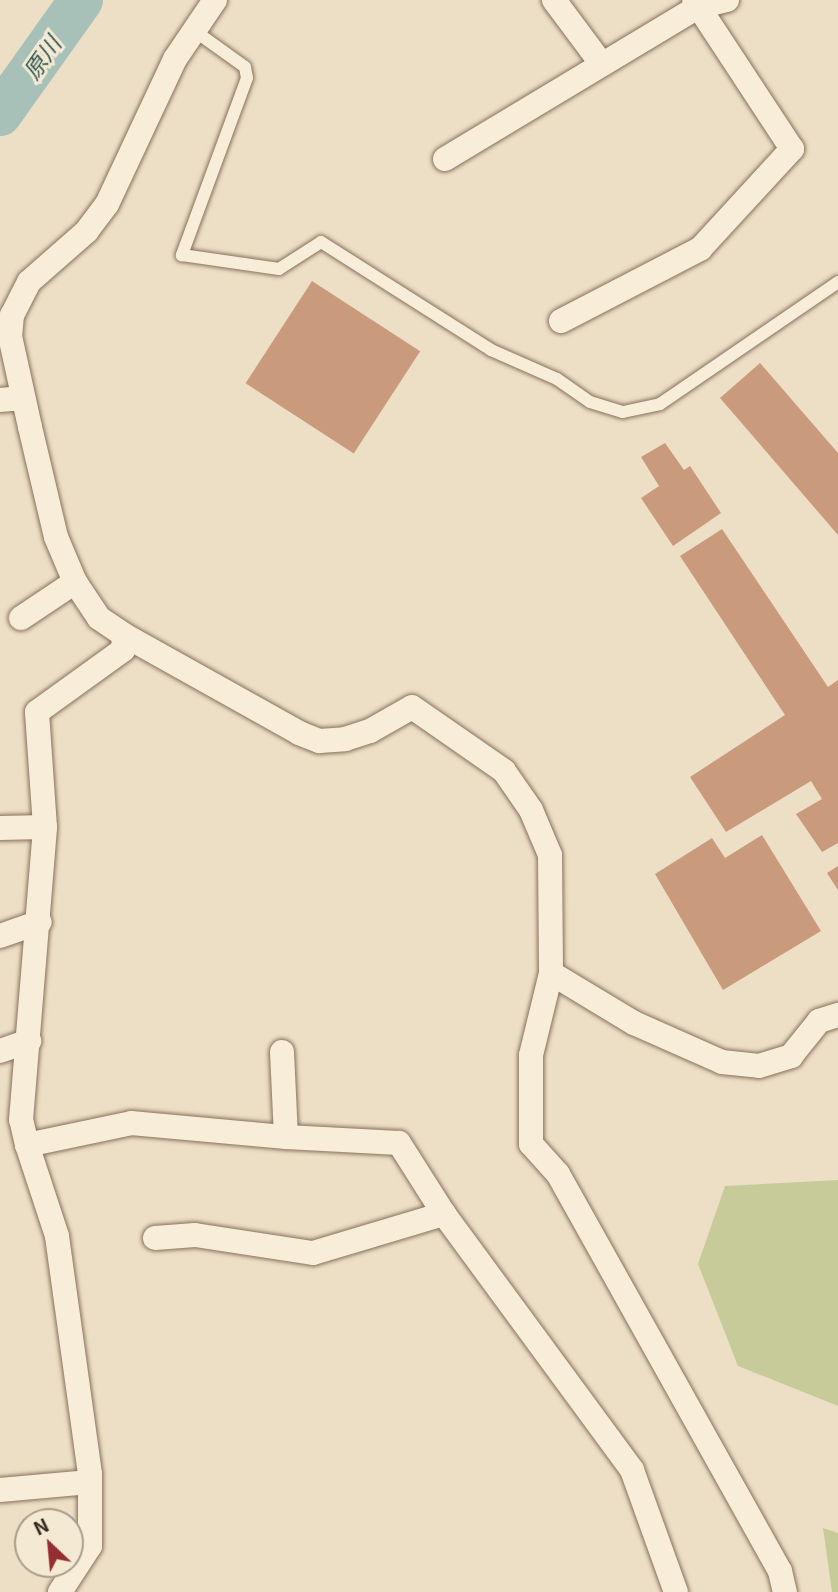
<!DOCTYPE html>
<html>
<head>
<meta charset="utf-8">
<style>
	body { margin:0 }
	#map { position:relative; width:838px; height:1592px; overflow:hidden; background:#eddfc5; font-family:Georgia,"Noto Sans JP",serif }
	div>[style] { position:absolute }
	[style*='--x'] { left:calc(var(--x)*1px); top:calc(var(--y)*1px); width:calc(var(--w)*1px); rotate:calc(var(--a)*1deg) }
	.green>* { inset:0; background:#c7cb99 }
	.river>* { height:44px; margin:-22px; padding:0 22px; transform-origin:22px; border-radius:22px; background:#a7c0b8 }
	.building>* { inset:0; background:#ca9a7c; transform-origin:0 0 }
	.roads { filter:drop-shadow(0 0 2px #87715c) drop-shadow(0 0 2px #87715c) }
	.lane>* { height:12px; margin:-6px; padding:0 6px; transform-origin:6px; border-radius:6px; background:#f8edd8 }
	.street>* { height:24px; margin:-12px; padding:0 12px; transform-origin:12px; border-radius:12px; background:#f8edd8 }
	span { translate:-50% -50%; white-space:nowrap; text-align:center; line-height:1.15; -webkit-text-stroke:6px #f4ead4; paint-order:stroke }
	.water-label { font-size:23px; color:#2f5753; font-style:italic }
	.north { position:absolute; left:14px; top:1508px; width:70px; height:70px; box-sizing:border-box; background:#f4ead4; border:2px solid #a99d8c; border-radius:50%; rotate:334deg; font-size:19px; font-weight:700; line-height:28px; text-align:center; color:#382a1f }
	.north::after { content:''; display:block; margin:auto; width:24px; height:32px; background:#942e32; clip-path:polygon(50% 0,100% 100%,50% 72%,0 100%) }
</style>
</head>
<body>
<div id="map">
	<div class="green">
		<div style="clip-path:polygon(838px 1180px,838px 1406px,738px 1366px,698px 1264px,725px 1186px)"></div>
		<div style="clip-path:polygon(823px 1528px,838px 1533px,838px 1592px,832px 1592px)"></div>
	</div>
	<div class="river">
		<div style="--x:0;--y:114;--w:140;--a:-54.6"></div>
	</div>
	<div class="building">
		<div style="left:312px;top:281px;width:129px;height:122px;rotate:33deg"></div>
		<div style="clip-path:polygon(760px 363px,838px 453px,838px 535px,720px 398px)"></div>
		<div style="clip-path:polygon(665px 443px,684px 470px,690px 466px,721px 513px,673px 546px,641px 498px,659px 486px,641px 457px)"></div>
		<div style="clip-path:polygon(722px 529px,828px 687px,838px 680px,838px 843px,822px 852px,796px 814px,822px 799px,811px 781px,726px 832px,690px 777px,785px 715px,680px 556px)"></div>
		<div style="clip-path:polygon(762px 835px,821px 931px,723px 990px,655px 874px,712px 838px,725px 858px)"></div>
		<div style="clip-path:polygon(838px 866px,838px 890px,827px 873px)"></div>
	</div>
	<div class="roads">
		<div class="lane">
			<div style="--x:192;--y:29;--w:65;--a:35.6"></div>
			<div style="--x:245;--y:67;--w:11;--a:80"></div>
			<div style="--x:247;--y:78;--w:189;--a:110.2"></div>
			<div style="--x:182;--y:255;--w:98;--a:8.2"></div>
			<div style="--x:279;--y:269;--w:50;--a:-32.7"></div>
			<div style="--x:321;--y:242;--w:201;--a:32.4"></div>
			<div style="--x:491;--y:350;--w:72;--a:23.7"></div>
			<div style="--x:557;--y:379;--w:40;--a:34.9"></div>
			<div style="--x:590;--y:402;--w:34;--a:17"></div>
			<div style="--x:623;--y:412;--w:38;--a:-12"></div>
			<div style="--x:660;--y:404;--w:216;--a:-34.4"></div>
		</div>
		<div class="street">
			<div style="--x:215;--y:0;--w:71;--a:124.1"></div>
			<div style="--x:175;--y:59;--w:160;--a:115.1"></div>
			<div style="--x:107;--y:204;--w:34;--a:127"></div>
			<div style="--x:87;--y:231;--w:77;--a:138.7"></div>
			<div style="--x:29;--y:282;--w:37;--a:117"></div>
			<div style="--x:12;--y:315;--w:21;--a:95"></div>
			<div style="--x:10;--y:336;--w:93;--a:77.6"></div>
			<div style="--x:30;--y:427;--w:113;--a:76.7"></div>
			<div style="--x:56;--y:537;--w:49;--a:67.1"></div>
			<div style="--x:75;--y:582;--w:43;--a:56.3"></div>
			<div style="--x:99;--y:618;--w:30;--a:34"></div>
			<div style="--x:124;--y:635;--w:201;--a:29.2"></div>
			<div style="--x:299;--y:733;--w:22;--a:22"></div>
			<div style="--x:319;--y:741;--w:26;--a:-4"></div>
			<div style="--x:345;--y:739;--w:26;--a:-18"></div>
			<div style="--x:370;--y:731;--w:48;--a:-29.7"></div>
			<div style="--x:412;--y:707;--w:112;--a:34.8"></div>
			<div style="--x:504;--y:771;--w:47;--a:55.3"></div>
			<div style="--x:531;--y:810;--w:49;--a:67.1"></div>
			<div style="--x:550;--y:855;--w:118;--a:89.5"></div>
			<div style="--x:551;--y:973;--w:97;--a:31.1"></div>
			<div style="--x:634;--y:1023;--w:96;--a:23.9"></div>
			<div style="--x:722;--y:1062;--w:37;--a:6"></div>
			<div style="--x:759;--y:1066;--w:34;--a:-17"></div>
			<div style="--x:791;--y:1056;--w:45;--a:-51.3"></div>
			<div style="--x:819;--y:1021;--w:20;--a:-18"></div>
			<div style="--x:554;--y:0;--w:79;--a:53.3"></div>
			<div style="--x:445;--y:159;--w:295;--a:-31"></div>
			<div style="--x:698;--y:7;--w:30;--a:-14"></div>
			<div style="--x:561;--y:321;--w:157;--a:-27.4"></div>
			<div style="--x:700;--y:249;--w:136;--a:-47.4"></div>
			<div style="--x:792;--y:149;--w:178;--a:-123.3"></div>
			<div style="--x:0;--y:400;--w:23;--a:-5"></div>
			<div style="--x:21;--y:618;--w:65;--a:-33.7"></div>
			<div style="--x:0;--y:828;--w:45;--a:-1.3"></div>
			<div style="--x:45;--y:827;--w:115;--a:-94"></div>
			<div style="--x:37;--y:712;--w:106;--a:-35.8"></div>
			<div style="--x:123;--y:650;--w:15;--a:-86"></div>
			<div style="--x:0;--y:936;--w:42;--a:-19.3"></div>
			<div style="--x:551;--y:973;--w:84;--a:103.7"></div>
			<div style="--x:531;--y:1055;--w:89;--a:90"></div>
			<div style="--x:531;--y:1144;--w:40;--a:48"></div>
			<div style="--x:558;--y:1174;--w:455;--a:60.8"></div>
			<div style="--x:780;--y:1571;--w:22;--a:77"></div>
			<div style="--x:0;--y:1051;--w:31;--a:-19"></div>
			<div style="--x:282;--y:1052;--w:85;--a:87.3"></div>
			<div style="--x:286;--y:1137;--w:113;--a:3"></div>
			<div style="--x:399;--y:1143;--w:84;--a:57.6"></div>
			<div style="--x:27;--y:1145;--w:26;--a:-103"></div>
			<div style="--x:21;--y:1120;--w:294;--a:-85.3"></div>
			<div style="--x:155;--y:1238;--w:40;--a:-4.3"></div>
			<div style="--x:195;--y:1235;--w:119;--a:8.7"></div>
			<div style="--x:313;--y:1253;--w:137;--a:-16.6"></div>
			<div style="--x:444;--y:1214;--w:318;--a:53.7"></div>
			<div style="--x:632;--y:1470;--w:130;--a:70.2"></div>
			<div style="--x:0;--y:1490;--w:90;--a:-5.1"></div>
			<div style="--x:60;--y:1592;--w:55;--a:-56.9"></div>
			<div style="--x:90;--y:1546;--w:72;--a:-90"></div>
			<div style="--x:90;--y:1474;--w:240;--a:-97.9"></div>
			<div style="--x:57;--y:1236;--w:96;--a:-108.2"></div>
			<div style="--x:27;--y:1145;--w:106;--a:-11.9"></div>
			<div style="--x:131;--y:1123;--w:156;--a:5.2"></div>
		</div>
	</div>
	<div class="water-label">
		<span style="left:41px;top:57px;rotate:-55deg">原川</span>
	</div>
	<div class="north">N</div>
</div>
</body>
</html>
